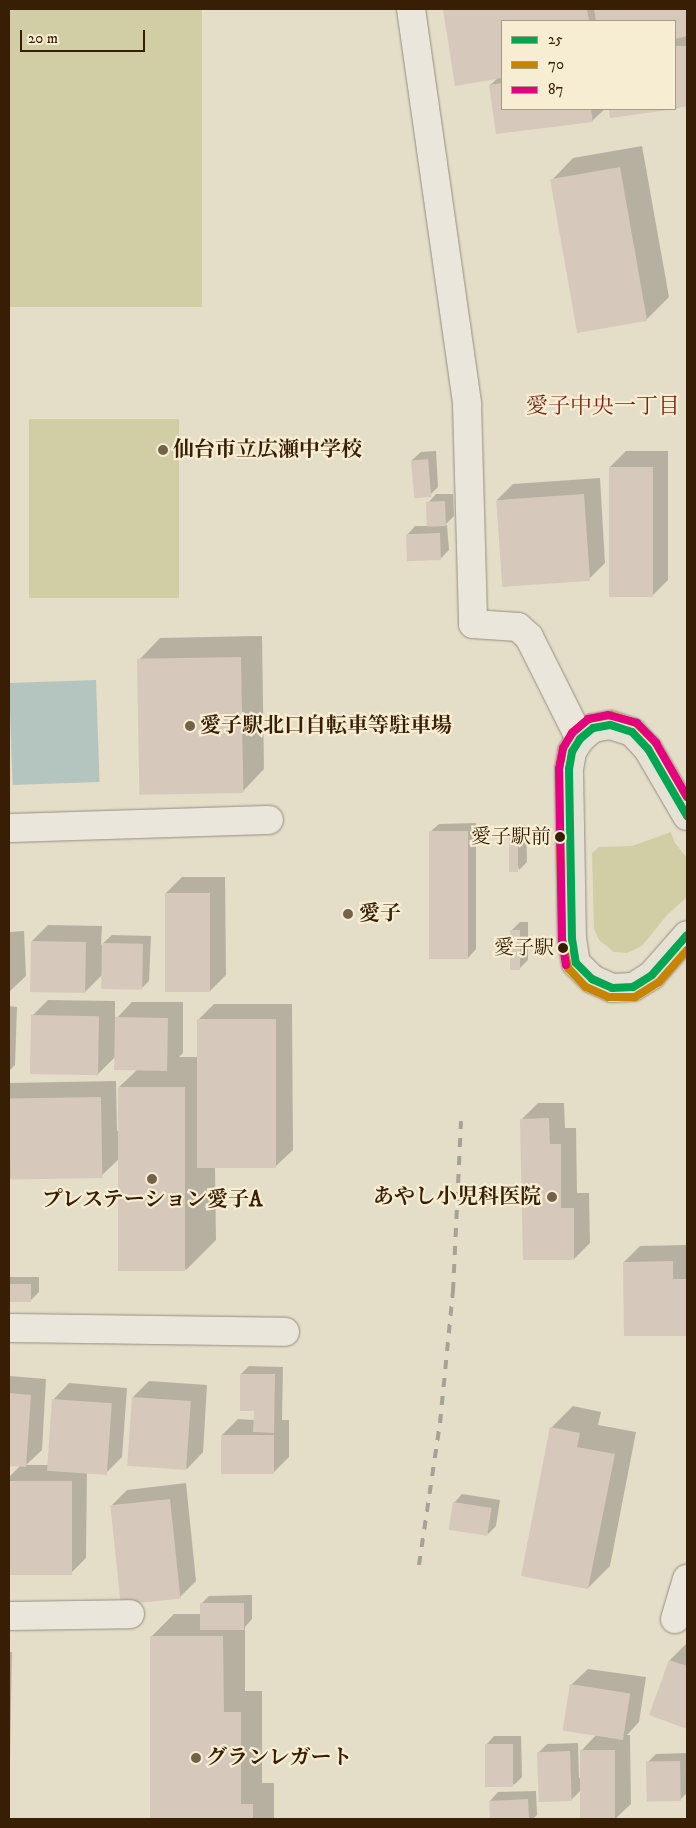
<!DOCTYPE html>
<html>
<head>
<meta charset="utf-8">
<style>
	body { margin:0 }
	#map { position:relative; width:696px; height:1828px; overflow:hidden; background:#e4ddc8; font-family:"IM FELL DW Pica","Noto Serif JP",serif }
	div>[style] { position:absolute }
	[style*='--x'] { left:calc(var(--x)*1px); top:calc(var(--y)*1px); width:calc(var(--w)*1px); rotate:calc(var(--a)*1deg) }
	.green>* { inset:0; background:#d1cea6; transform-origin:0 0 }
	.water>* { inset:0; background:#b4c5c0; transform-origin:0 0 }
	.shadow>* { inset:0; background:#0003 }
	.building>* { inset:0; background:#d6c8ba; transform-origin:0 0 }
	.roads { filter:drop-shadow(0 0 1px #958e7f) drop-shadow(0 0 1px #958e7f) }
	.minor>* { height:28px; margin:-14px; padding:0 14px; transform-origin:14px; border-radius:14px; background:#eae6db }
	.major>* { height:28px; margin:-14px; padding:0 14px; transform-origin:14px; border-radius:14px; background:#e6e1d5 }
	.rail>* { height:4px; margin-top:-2px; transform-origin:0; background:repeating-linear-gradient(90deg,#a7a297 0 9px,transparent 0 18px) }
	.bus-1>* { height:8px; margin:-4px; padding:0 4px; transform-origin:4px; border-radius:4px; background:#00a651 }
	.bus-2>* { height:8px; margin:-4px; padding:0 4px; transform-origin:4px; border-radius:4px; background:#c78401 }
	.bus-3>* { height:8px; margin:-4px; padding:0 4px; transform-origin:4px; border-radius:4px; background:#e5007d }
	.dots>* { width:14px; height:14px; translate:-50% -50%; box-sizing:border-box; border:2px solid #f6edd3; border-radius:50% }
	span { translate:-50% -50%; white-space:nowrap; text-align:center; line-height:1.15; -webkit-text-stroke:4.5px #f6edd3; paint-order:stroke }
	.bus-label { font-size:20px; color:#371e04 }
	.right { translate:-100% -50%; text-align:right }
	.poi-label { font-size:21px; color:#371e04; font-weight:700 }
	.left { translate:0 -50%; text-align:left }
	.neighbourhood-label { font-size:22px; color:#7a1f14 }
	.frame { position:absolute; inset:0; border:10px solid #371e04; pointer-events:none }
	.legend { position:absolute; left:501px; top:20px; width:175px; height:90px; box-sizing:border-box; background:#f6edd3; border:1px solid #aa9a80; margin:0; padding:6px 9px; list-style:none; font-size:15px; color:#371e04 }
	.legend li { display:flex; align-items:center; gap:10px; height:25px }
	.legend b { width:25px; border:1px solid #aa9a80 }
	.scale { position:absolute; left:20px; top:30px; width:125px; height:22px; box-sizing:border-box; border:2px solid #371e04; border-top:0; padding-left:6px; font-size:15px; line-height:18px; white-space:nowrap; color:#371e04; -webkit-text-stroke:4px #f6edd3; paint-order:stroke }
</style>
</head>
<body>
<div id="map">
	<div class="green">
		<div style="left:9px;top:9px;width:193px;height:298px"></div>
		<div style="left:29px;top:419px;width:150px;height:179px"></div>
		<div style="clip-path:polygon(671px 832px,675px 843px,687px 858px,687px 897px,667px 915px,642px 946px,627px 953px,614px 952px,599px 940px,594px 929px,592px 853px,599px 847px,632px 846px)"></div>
	</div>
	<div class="water">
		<div style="left:96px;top:680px;width:102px;height:87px;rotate:88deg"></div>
	</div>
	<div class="shadow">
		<div style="clip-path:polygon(444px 9px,687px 9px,687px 106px,675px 108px,675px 21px,502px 21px,502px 109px,605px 109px,592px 121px,497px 133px,490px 85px,498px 78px,456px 85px)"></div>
		<div style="clip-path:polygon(610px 109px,668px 109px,611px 116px)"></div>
		<div style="clip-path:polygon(642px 146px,669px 297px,647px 319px,552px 180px,573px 158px)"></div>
		<div style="clip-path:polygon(436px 451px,438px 487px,430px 495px,412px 460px,421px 452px)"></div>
		<div style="clip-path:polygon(626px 451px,668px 451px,668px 580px,652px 596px,610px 467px)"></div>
		<div style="clip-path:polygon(600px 478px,605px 563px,589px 579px,497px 500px,513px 484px)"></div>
		<div style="clip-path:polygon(436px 494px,453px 494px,454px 516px,445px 525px,447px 525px,449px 550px,440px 559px,407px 535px,415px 526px,428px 526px,428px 503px)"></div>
		<div style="clip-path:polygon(262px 636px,264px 769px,243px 791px,139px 660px,160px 638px)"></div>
		<div style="clip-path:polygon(476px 823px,476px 949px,468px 958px,430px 832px,439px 824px)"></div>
		<div style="clip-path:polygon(518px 825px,526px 825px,527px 862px,519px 870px,510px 833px)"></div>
		<div style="clip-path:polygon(182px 877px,225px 877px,226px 975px,210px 991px,166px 893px)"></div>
		<div style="clip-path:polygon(520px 922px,528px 922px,528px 960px,520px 968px,511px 931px)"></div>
		<div style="clip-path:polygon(48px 925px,102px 926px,101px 945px,112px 935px,151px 936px,149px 981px,141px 989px,103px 974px,84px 993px,32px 941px)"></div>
		<div style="clip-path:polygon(24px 931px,26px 976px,9px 992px,9px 932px)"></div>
		<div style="clip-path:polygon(48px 1000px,115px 1001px,115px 1020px,132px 1002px,183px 1002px,183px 1053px,179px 1057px,198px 1057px,198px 1020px,214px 1004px,292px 1004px,293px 1150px,276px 1166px,215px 1167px,216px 1240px,186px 1270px,120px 1158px,101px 1176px,9px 1178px,9px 1083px,116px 1081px,117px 1131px,120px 1131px,119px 1087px,138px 1069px,116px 1056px,98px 1074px,32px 1016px)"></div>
		<div style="clip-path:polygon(9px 1006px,17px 1007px,15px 1065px,9px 1071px)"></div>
		<div style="clip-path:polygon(538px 1103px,564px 1103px,565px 1128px,576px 1128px,577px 1193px,589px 1193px,590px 1243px,574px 1259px,522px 1119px)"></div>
		<div style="clip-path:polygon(687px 1245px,687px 1335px,625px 1335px,624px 1262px,640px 1246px)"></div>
		<div style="clip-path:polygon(9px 1277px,39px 1277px,39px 1292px,30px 1301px,9px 1301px)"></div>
		<div style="clip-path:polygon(249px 1366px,283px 1367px,282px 1420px,289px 1420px,289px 1457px,273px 1473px,222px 1435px,238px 1419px,255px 1420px,255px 1410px,241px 1374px)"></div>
		<div style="clip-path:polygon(9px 1376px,46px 1379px,42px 1450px,26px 1465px,48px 1465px,53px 1400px,69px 1383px,127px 1388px,122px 1457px,106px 1473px,87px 1472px,86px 1558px,70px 1574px,9px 1574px,9px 1477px,20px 1466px,9px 1465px)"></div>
		<div style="clip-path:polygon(149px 1381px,207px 1385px,203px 1452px,187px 1469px,133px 1397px)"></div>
		<div style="clip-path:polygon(573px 1406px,601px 1412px,598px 1425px,636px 1432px,610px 1566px,588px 1588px,551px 1428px)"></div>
		<div style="clip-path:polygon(186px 1483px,196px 1581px,180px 1597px,111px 1506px,127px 1490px)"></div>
		<div style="clip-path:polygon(462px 1494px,500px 1500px,496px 1526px,488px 1534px,454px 1503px)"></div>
		<div style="clip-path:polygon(252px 1595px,252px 1619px,245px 1627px,245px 1691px,262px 1691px,262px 1783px,274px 1783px,274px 1819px,187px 1819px,152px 1636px,174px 1614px,201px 1614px,201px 1604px,209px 1596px)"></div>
		<div style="clip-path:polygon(686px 1644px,687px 1645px,687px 1727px,651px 1714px,670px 1660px)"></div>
		<div style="clip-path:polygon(9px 1652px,12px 1652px,9px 1818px)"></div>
		<div style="clip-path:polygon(588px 1669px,646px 1677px,639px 1722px,627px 1735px,630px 1735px,631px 1804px,615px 1819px,582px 1819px,582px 1789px,571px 1800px,538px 1753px,547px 1744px,578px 1743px,579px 1778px,581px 1778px,581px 1751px,597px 1734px,571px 1685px)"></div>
		<div style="clip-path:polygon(494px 1736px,521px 1736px,522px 1777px,514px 1785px,486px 1745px)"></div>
		<div style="clip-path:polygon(687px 1753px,687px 1793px,680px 1800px,648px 1762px,656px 1754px)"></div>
		<div style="clip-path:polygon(536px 1791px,537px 1815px,533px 1819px,491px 1819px,490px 1801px,498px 1792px)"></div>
	</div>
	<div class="building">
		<div style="clip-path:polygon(443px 9px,587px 9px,589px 21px,502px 21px,502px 78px,455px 86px)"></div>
		<div style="clip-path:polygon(594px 9px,687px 9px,687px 36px,675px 39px,675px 21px,596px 21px)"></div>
		<div style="left:687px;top:46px;width:61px;height:12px;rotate:90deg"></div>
		<div style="clip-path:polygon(502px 83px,502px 109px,591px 109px,593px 122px,496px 134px,489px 85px)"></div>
		<div style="clip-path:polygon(609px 109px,668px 109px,668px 110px,610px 118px)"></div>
		<div style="left:620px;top:167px;width:156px;height:71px;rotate:80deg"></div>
		<div style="left:428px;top:459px;width:38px;height:17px;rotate:85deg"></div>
		<div style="left:609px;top:467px;width:44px;height:130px"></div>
		<div style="left:584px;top:494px;width:87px;height:88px;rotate:86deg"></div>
		<div style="left:445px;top:501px;width:25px;height:19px;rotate:88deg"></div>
		<div style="left:440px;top:533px;width:27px;height:34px;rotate:88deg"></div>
		<div style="left:241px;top:657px;width:136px;height:104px;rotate:89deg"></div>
		<div style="left:429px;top:831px;width:39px;height:128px"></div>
		<div style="left:509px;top:832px;width:9px;height:40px"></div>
		<div style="left:165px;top:893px;width:45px;height:99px"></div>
		<div style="left:510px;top:930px;width:10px;height:40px"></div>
		<div style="left:31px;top:941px;width:55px;height:51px;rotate:1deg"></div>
		<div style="left:102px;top:943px;width:41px;height:46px;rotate:1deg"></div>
		<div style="left:31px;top:1015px;width:68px;height:59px;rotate:1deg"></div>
		<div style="left:115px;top:1017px;width:53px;height:53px;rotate:1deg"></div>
		<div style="left:276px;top:1019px;width:149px;height:79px;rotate:90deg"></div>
		<div style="left:118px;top:1087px;width:67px;height:184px"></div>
		<div style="left:101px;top:1097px;width:81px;height:92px;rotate:89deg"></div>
		<div style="clip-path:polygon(549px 1118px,550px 1144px,561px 1144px,561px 1208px,574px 1208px,574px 1260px,523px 1260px,520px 1119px)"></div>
		<div style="clip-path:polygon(673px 1261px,673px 1279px,687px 1279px,687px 1336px,624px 1336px,623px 1262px)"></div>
		<div style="left:9px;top:1284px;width:22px;height:18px"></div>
		<div style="clip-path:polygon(240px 1374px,275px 1374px,274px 1433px,253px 1432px,254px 1411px,240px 1411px)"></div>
		<div style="clip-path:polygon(9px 1393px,31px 1395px,26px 1467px,9px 1466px)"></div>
		<div style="left:132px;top:1397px;width:59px;height:69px;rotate:4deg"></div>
		<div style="left:52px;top:1399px;width:60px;height:72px;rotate:4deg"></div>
		<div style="clip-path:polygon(550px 1427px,580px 1433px,577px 1447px,615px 1454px,588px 1589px,521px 1576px)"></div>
		<div style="left:221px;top:1435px;width:53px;height:39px"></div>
		<div style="left:9px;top:1481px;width:63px;height:94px"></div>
		<div style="left:170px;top:1499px;width:100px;height:60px;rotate:84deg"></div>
		<div style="left:453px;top:1502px;width:39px;height:28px;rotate:9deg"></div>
		<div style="left:200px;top:1603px;width:44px;height:27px"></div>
		<div style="clip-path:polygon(150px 1636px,223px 1636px,224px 1712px,241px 1712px,241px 1804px,253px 1804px,253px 1819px,150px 1818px)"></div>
		<div style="clip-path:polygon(669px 1660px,687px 1666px,687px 1729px,649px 1715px)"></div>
		<div style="left:570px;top:1684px;width:61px;height:47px;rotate:9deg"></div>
		<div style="left:485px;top:1744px;width:28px;height:43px"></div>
		<div style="left:580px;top:1750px;width:35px;height:69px"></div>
		<div style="left:570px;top:1751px;width:50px;height:33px;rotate:88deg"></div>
		<div style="left:680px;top:1761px;width:40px;height:34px;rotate:89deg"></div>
		<div style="left:528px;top:1799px;width:20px;height:39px;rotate:87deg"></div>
	</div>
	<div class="roads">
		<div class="minor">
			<div style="--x:411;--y:9;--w:399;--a:81.9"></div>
			<div style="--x:467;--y:404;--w:220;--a:88.4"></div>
			<div style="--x:473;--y:624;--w:45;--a:3.8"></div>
			<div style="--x:518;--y:627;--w:15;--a:42"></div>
			<div style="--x:529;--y:637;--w:114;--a:63.4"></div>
			<div style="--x:9;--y:828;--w:260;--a:-1.8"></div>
			<div style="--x:9;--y:1328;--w:276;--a:0.8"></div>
			<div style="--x:9;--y:1616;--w:121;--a:-0.9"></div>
			<div style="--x:675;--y:1619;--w:42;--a:-73.3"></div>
		</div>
		<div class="major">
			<div style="--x:687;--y:816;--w:78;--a:-120.2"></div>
			<div style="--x:648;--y:749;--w:23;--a:-133"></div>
			<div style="--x:632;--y:732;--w:23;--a:-162"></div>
			<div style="--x:610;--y:725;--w:17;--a:170"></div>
			<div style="--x:593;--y:728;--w:17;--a:140"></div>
			<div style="--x:580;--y:739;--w:15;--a:122"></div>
			<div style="--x:572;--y:752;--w:17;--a:100"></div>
			<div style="--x:569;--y:769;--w:170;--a:89"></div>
			<div style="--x:572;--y:939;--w:24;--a:81"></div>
			<div style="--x:576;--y:963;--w:23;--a:45"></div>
			<div style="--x:592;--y:979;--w:22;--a:24"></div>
			<div style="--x:612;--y:988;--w:21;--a:-3"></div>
			<div style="--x:633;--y:987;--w:22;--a:-32"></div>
			<div style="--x:652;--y:975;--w:53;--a:-48.8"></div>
		</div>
	</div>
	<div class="rail">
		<div style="--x:419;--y:1565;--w:144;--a:-81.6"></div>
		<div style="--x:440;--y:1423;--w:133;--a:-84.4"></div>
		<div style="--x:453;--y:1291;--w:170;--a:-87.3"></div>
	</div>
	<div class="bus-1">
		<div style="--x:687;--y:816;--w:78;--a:-120.2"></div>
		<div style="--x:648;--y:749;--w:23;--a:-133"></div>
		<div style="--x:632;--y:732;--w:23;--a:-162"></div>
		<div style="--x:610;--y:725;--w:17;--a:170"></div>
		<div style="--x:593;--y:728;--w:17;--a:140"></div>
		<div style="--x:580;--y:739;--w:15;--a:122"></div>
		<div style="--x:572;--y:752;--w:17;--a:100"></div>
		<div style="--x:569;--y:769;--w:170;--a:89"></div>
		<div style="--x:572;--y:939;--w:24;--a:81"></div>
		<div style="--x:576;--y:963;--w:23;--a:45"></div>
		<div style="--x:592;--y:979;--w:22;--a:24"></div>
		<div style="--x:612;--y:988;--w:21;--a:-3"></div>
		<div style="--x:633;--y:987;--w:22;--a:-32"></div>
		<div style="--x:652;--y:975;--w:53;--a:-48.8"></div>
	</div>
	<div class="bus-2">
		<div style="--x:687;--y:797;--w:62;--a:-119.9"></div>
		<div style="--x:656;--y:743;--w:28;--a:-135"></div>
		<div style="--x:636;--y:723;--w:26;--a:-162"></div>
		<div style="--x:611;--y:715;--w:22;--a:170"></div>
		<div style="--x:589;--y:719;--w:21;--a:141"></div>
		<div style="--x:573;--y:732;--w:19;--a:122"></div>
		<div style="--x:563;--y:748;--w:21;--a:101"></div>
		<div style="--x:559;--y:769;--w:170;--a:89"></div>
		<div style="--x:562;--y:939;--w:30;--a:78"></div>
		<div style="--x:568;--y:968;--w:26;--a:47"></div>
		<div style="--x:586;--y:987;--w:24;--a:24"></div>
		<div style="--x:608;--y:997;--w:27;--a:0"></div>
		<div style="--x:635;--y:997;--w:28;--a:-32"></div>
		<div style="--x:659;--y:982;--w:43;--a:-48.8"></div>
	</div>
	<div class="bus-3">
		<div style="--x:566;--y:965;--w:26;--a:-99"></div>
		<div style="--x:562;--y:939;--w:170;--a:-91"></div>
		<div style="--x:559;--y:769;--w:21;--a:-79"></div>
		<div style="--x:563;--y:748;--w:17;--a:-59"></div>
		<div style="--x:572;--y:733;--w:21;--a:-41"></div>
		<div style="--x:588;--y:719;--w:20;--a:-11"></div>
		<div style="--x:608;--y:715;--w:30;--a:15"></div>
		<div style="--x:637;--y:723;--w:28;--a:46"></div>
		<div style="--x:656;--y:743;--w:62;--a:60.1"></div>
	</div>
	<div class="dots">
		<div style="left:163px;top:450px;background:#746149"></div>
		<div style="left:190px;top:726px;background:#746149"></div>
		<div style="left:560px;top:837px;background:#371e04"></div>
		<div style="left:348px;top:914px;background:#746149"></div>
		<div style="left:563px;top:948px;background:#371e04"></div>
		<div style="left:152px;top:1179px;background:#746149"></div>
		<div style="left:552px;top:1197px;background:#746149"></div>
		<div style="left:196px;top:1758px;background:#746149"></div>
	</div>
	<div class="bus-label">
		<span class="right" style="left:551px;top:837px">愛子駅前</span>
		<span class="right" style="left:554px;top:948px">愛子駅</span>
	</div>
	<div class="poi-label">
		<span class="left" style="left:173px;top:450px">仙台市立広瀬中学校</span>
		<span class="left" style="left:200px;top:726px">愛子駅北口自転車等駐車場</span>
		<span class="left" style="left:359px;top:914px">愛子</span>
		<span class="right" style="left:541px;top:1197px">あやし小児科医院</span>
		<span style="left:152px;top:1200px">プレステーション愛子A</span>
		<span class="left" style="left:206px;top:1758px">グランレガート</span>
	</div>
	<div class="neighbourhood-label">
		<span style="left:603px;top:407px">愛子中央一丁目</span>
	</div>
	<div class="frame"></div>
	<ul class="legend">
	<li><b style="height:6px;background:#00a651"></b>25</li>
	<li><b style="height:6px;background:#c78401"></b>70</li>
	<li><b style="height:6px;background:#e5007d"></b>87</li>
	</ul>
	<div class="scale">20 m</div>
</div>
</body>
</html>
